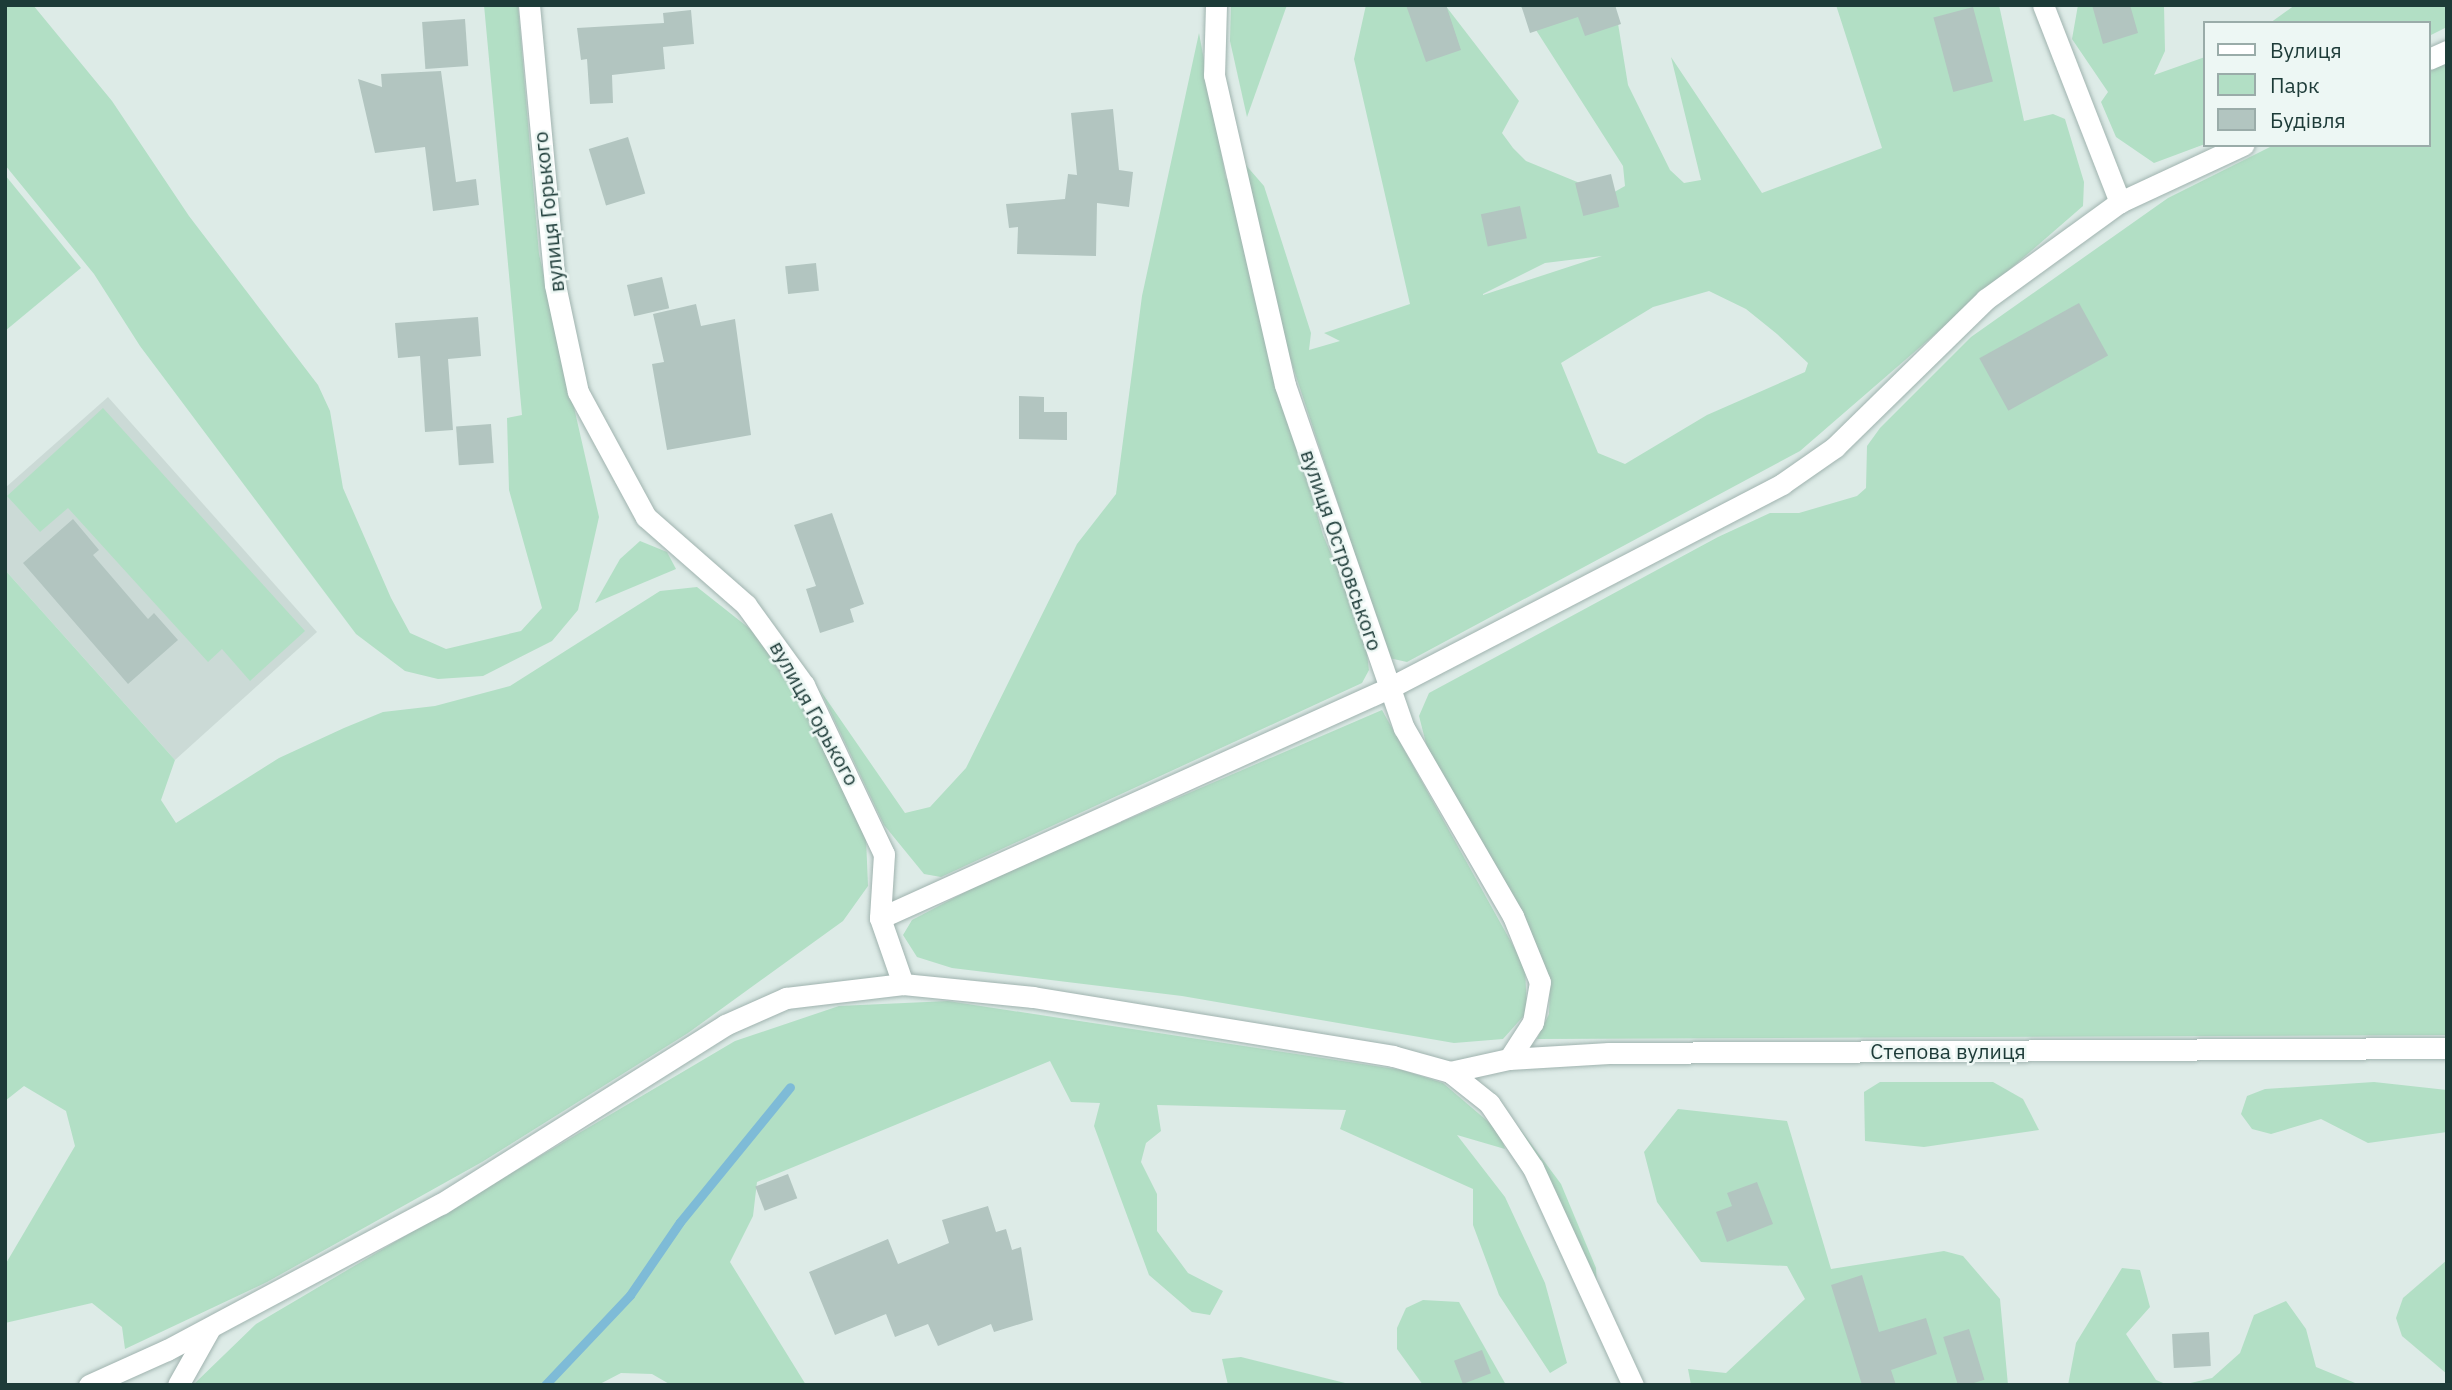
<!DOCTYPE html>
<html>
<head>
<meta charset="utf-8">
<style>
	body { margin:0 }
	#map { position:relative; width:2452px; height:1390px; overflow:hidden; background:#ddebe7; font-family:"IBM Plex Sans",sans-serif }
	div>[style] { position:absolute }
	[style*='--x'] { left:calc(var(--x)*1px); top:calc(var(--y)*1px); width:calc(var(--w)*1px); rotate:calc(var(--a)*1deg) }
	.built>* { inset:0; background:#cbdad6 }
	.green>* { inset:0; background:#b2dfc5 }
	.stream>* { height:9px; margin:-4.5px; padding:0 4.5px; transform-origin:4.5px; border-radius:4.5px; background:#7ebbd7 }
	.building>* { inset:0; background:#b2c5c0; transform-origin:0 0 }
	.roads { filter:drop-shadow(0 0 2px #a0b3af) drop-shadow(0 0 2px #a0b3af) }
	.street>* { height:21px; margin:-10.5px; padding:0 10.5px; transform-origin:10.5px; border-radius:10.5px; background:#fff }
	.secondary>* { height:21px; margin:-10.5px; padding:0 10.5px; transform-origin:10.5px; border-radius:10.5px; background:#fff }
	span { translate:-50% -50%; white-space:nowrap; text-align:center; line-height:1.15; -webkit-text-stroke:5px #edf7f4; paint-order:stroke }
	.street-label { font-size:21px; color:#1d3b38 }
	.frame { position:absolute; inset:0; border:7px solid #1d3b38; pointer-events:none }
	.legend { position:absolute; left:2203px; top:21px; width:228px; height:126px; box-sizing:border-box; background:#edf7f4; border:2px solid #9aaca9; margin:0; padding:9px 12px; list-style:none; font-size:21px; color:#1d3b38 }
	.legend li { display:flex; align-items:center; gap:14px; height:35px }
	.legend b { width:35px; border:2px solid #9aaca9 }
</style>
</head>
<body>
<div id="map">
	<div class="built">
		<div style="clip-path:polygon(108px 397px,317px 632px,175px 760px,5px 570px,5px 488px)"></div>
	</div>
	<div class="green">
		<div style="clip-path:polygon(5px 5px,33px 5px,112px 101px,189px 216px,318px 385px,330px 411px,343px 488px,391px 598px,410px 633px,446px 649px,521px 631px,542px 608px,509px 490px,507px 418px,522px 415px,484px 5px,518px 5px,539px 254px,599px 517px,578px 610px,552px 641px,483px 676px,438px 679px,405px 671px,356px 634px,140px 346px,94px 274px,5px 165px)"></div>
		<div style="clip-path:polygon(1231px 5px,1287px 5px,1247px 117px,1230px 41px)"></div>
		<div style="clip-path:polygon(evenodd,1366px 5px,1445px 5px,1519px 101px,1502px 133px,1513px 148px,1526px 161px,1609px 195px,1625px 186px,1623px 166px,1520px 5px,1615px 5px,1628px 85px,1670px 170px,1684px 183px,1701px 180px,1671px 57px,1762px 193px,1882px 148px,1836px 5px,1999px 5px,2024px 121px,2053px 114px,2065px 119px,2084px 182px,2083px 206px,1800px 451px,1407px 662px,1389px 658px,1291px 361px,1265px 298px,1252px 290px,1323px 535px,1364px 631px,1369px 670px,1362px 683px,941px 877px,924px 874px,884px 825px,820px 690px,905px 813px,930px 807px,966px 768px,1077px 544px,1116px 494px,1142px 296px,1199px 33px,1226px 179px,1244px 163px,1264px 186px,1311px 333px,1309px 350px,1340px 341px,1324px 333px,1410px 304px,1354px 59px,1366px 5px,1602px 256px,1483px 295px,1483px 294px,1545px 263px,1602px 256px,1366px 5px,1709px 291px,1746px 309px,1777px 334px,1808px 363px,1805px 372px,1707px 415px,1625px 464px,1598px 453px,1561px 363px,1653px 307px,1709px 291px)"></div>
		<div style="clip-path:polygon(2078px 5px,2164px 5px,2165px 51px,2154px 75px,2205px 57px,2205px 144px,2154px 163px,2116px 137px,2101px 102px,2108px 92px,2072px 39px)"></div>
		<div style="clip-path:polygon(2295px 5px,2447px 5px,2447px 27px,2429px 36px,2429px 23px,2270px 23px)"></div>
		<div style="clip-path:polygon(2447px 63px,2447px 1035px,1537px 1039px,1549px 1014px,1550px 988px,1511px 891px,1429px 755px,1419px 716px,1429px 693px,1718px 537px,1770px 513px,1799px 513px,1857px 496px,1866px 488px,1867px 446px,1880px 428px,1971px 337px,2168px 198px,2274px 145px,2429px 145px,2429px 71px)"></div>
		<div style="clip-path:polygon(5px 175px,81px 268px,5px 331px)"></div>
		<div style="clip-path:polygon(103px 408px,305px 631px,250px 681px,222px 649px,208px 662px,68px 508px,40px 532px,7px 496px)"></div>
		<div style="clip-path:polygon(640px 541px,667px 552px,676px 569px,595px 603px,620px 559px)"></div>
		<div style="clip-path:polygon(5px 570px,175px 760px,161px 800px,176px 823px,279px 758px,344px 728px,383px 712px,435px 706px,510px 686px,660px 591px,697px 587px,754px 632px,800px 702px,866px 838px,868px 886px,843px 921px,688px 1033px,482px 1162px,267px 1282px,125px 1349px,122px 1327px,92px 1303px,5px 1323px,5px 1265px,75px 1146px,66px 1111px,24px 1086px,5px 1101px)"></div>
		<div style="clip-path:polygon(1382px 710px,1525px 967px,1527px 1012px,1503px 1039px,1454px 1043px,1182px 996px,952px 968px,917px 957px,903px 935px,912px 920px,998px 875px)"></div>
		<div style="clip-path:polygon(948px 1001px,1402px 1070px,1443px 1083px,1499px 1131px,1505px 1149px,1457px 1135px,1505px 1197px,1545px 1283px,1567px 1363px,1550px 1373px,1499px 1295px,1473px 1225px,1473px 1189px,1340px 1129px,1346px 1110px,1157px 1105px,1161px 1131px,1146px 1143px,1141px 1162px,1157px 1194px,1157px 1231px,1188px 1273px,1223px 1291px,1210px 1315px,1192px 1312px,1149px 1275px,1094px 1126px,1100px 1103px,1071px 1102px,1050px 1061px,757px 1182px,753px 1216px,730px 1262px,806px 1385px,671px 1385px,652px 1374px,621px 1373px,598px 1385px,193px 1385px,256px 1324px,735px 1041px,839px 1006px)"></div>
		<div style="clip-path:polygon(1880px 1082px,1993px 1082px,2023px 1099px,2039px 1130px,1924px 1147px,1865px 1141px,1864px 1092px)"></div>
		<div style="clip-path:polygon(2374px 1082px,2447px 1090px,2447px 1132px,2368px 1143px,2321px 1119px,2271px 1134px,2252px 1129px,2241px 1114px,2247px 1096px,2265px 1089px)"></div>
		<div style="clip-path:polygon(1678px 1109px,1787px 1121px,1831px 1269px,1944px 1251px,1963px 1256px,2000px 1299px,2008px 1385px,1691px 1385px,1688px 1369px,1726px 1373px,1805px 1299px,1787px 1266px,1701px 1262px,1657px 1202px,1644px 1152px)"></div>
		<div style="clip-path:polygon(1520px 1129px,1561px 1184px,1596px 1268px,1598px 1304px,1511px 1130px)"></div>
		<div style="clip-path:polygon(2447px 1260px,2447px 1374px,2402px 1336px,2396px 1318px,2403px 1298px)"></div>
		<div style="clip-path:polygon(2122px 1268px,2140px 1270px,2150px 1307px,2126px 1334px,2156px 1380px,2168px 1385px,2068px 1385px,2076px 1343px)"></div>
		<div style="clip-path:polygon(1423px 1300px,1459px 1302px,1506px 1385px,1423px 1385px,1397px 1349px,1397px 1328px,1406px 1308px)"></div>
		<div style="clip-path:polygon(2286px 1301px,2306px 1329px,2316px 1367px,2360px 1385px,2182px 1385px,2212px 1378px,2240px 1353px,2254px 1315px)"></div>
		<div style="clip-path:polygon(1241px 1357px,1353px 1385px,1228px 1385px,1222px 1359px)"></div>
	</div>
	<div class="stream">
		<div style="--x:545;--y:1385;--w:124;--a:-46.6"></div>
		<div style="--x:630;--y:1295;--w:88;--a:-55.6"></div>
		<div style="--x:680;--y:1222;--w:174;--a:-50.8"></div>
	</div>
	<div class="building">
		<div style="clip-path:polygon(1406px 5px,1446px 5px,1461px 50px,1426px 62px)"></div>
		<div style="clip-path:polygon(1521px 5px,1615px 5px,1621px 24px,1585px 36px,1578px 17px,1530px 33px)"></div>
		<div style="clip-path:polygon(2092px 5px,2130px 5px,2138px 33px,2103px 44px)"></div>
		<div style="left:1973px;top:7px;width:77px;height:41px;rotate:75deg"></div>
		<div style="clip-path:polygon(691px 10px,694px 44px,663px 47px,665px 69px,612px 75px,613px 103px,590px 104px,587px 59px,581px 60px,577px 28px,664px 23px,663px 13px)"></div>
		<div style="left:465px;top:19px;width:47px;height:43px;rotate:86deg"></div>
		<div style="clip-path:polygon(441px 71px,456px 182px,476px 179px,479px 205px,433px 211px,425px 147px,375px 153px,358px 79px,382px 87px,381px 74px)"></div>
		<div style="clip-path:polygon(1113px 109px,1119px 170px,1133px 172px,1129px 207px,1097px 203px,1096px 256px,1017px 254px,1018px 227px,1009px 228px,1006px 204px,1065px 199px,1068px 174px,1077px 175px,1071px 113px)"></div>
		<div style="left:628px;top:137px;width:59px;height:41px;rotate:73deg"></div>
		<div style="left:1611px;top:174px;width:34px;height:37px;rotate:76deg"></div>
		<div style="left:1520px;top:206px;width:33px;height:40px;rotate:78deg"></div>
		<div style="left:816px;top:263px;width:28px;height:31px;rotate:84deg"></div>
		<div style="left:662px;top:277px;width:32px;height:36px;rotate:77deg"></div>
		<div style="left:2079px;top:303px;width:60px;height:114px;rotate:61deg"></div>
		<div style="clip-path:polygon(696px 304px,701px 326px,735px 319px,751px 435px,667px 450px,652px 364px,664px 362px,653px 314px)"></div>
		<div style="clip-path:polygon(478px 317px,481px 356px,448px 359px,453px 430px,425px 432px,420px 356px,398px 358px,395px 323px)"></div>
		<div style="clip-path:polygon(1019px 396px,1044px 397px,1044px 412px,1067px 412px,1067px 440px,1019px 439px)"></div>
		<div style="left:491px;top:424px;width:39px;height:35px;rotate:86deg"></div>
		<div style="clip-path:polygon(832px 513px,864px 604px,850px 609px,854px 622px,820px 633px,806px 589px,816px 586px,794px 525px)"></div>
		<div style="clip-path:polygon(73px 519px,99px 550px,93px 555px,148px 619px,154px 613px,178px 640px,128px 684px,23px 563px)"></div>
		<div style="left:788px;top:1174px;width:26px;height:35px;rotate:69deg"></div>
		<div style="clip-path:polygon(1757px 1182px,1773px 1224px,1727px 1242px,1716px 1212px,1732px 1206px,1727px 1193px)"></div>
		<div style="clip-path:polygon(988px 1206px,996px 1232px,1006px 1229px,1012px 1250px,1021px 1247px,1033px 1320px,994px 1332px,991px 1324px,938px 1346px,928px 1324px,895px 1337px,886px 1314px,835px 1335px,809px 1272px,888px 1239px,898px 1264px,949px 1243px,942px 1220px)"></div>
		<div style="clip-path:polygon(1862px 1275px,1879px 1332px,1926px 1318px,1937px 1354px,1891px 1370px,1896px 1385px,1862px 1385px,1831px 1285px)"></div>
		<div style="left:1969px;top:1329px;width:53px;height:27px;rotate:73deg"></div>
		<div style="left:2209px;top:1332px;width:34px;height:37px;rotate:87deg"></div>
		<div style="left:1482px;top:1350px;width:25px;height:30px;rotate:69deg"></div>
	</div>
	<div class="roads">
		<div class="street">
			<div style="--x:529;--y:5;--w:281;--a:84.7"></div>
			<div style="--x:555;--y:285;--w:109;--a:77.9"></div>
			<div style="--x:578;--y:392;--w:142;--a:61.5"></div>
			<div style="--x:646;--y:517;--w:133;--a:41.3"></div>
			<div style="--x:746;--y:605;--w:99;--a:54.1"></div>
			<div style="--x:804;--y:685;--w:187;--a:64.7"></div>
			<div style="--x:884;--y:854;--w:64;--a:93.6"></div>
			<div style="--x:880;--y:918;--w:70;--a:70.8"></div>
			<div style="--x:1216;--y:5;--w:70;--a:91.6"></div>
			<div style="--x:1214;--y:75;--w:318;--a:77.1"></div>
			<div style="--x:1285;--y:385;--w:363;--a:70.9"></div>
			<div style="--x:1404;--y:728;--w:217;--a:59.9"></div>
			<div style="--x:1513;--y:916;--w:71;--a:67.8"></div>
			<div style="--x:1540;--y:982;--w:41;--a:99.9"></div>
			<div style="--x:1533;--y:1022;--w:44;--a:123"></div>
			<div style="--x:2043;--y:5;--w:212;--a:68.7"></div>
			<div style="--x:2429;--y:59;--w:20;--a:-24"></div>
			<div style="--x:880;--y:918;--w:559;--a:-24.32"></div>
			<div style="--x:1389;--y:688;--w:443;--a:-27.4"></div>
			<div style="--x:1782;--y:484;--w:65;--a:-34.9"></div>
			<div style="--x:1835;--y:447;--w:211;--a:-44.4"></div>
			<div style="--x:1986;--y:299;--w:165;--a:-35.9"></div>
			<div style="--x:2120;--y:202;--w:136;--a:-24.9"></div>
			<div style="--x:178;--y:1385;--w:65;--a:-60.7"></div>
		</div>
		<div class="secondary">
			<div style="--x:1450;--y:1072;--w:60;--a:-12.4"></div>
			<div style="--x:1509;--y:1059;--w:100;--a:-3.4"></div>
			<div style="--x:1609;--y:1053;--w:838;--a:-0.34"></div>
			<div style="--x:89;--y:1385;--w:85;--a:-24.2"></div>
			<div style="--x:167;--y:1350;--w:310;--a:-28.1"></div>
			<div style="--x:441;--y:1204;--w:336;--a:-32.2"></div>
			<div style="--x:725;--y:1025;--w:67;--a:-23.9"></div>
			<div style="--x:786;--y:998;--w:118;--a:-6.8"></div>
			<div style="--x:903;--y:984;--w:131;--a:5.7"></div>
			<div style="--x:1033;--y:997;--w:365;--a:9.3"></div>
			<div style="--x:1393;--y:1056;--w:59;--a:15.7"></div>
			<div style="--x:1450;--y:1072;--w:50;--a:38.5"></div>
			<div style="--x:1489;--y:1103;--w:78;--a:55.9"></div>
			<div style="--x:1533;--y:1168;--w:239;--a:65.3"></div>
		</div>
	</div>
	<div class="street-label">
		<span style="left:548px;top:212px;rotate:-96deg">вулиця Горького</span>
		<span style="left:1342px;top:550px;rotate:71deg">вулиця Островського</span>
		<span style="left:815px;top:713px;rotate:61deg">вулиця Горького</span>
		<span style="left:1948px;top:1051px">Степова вулиця</span>
	</div>
	<div class="frame"></div>
	<ul class="legend">
	<li><b style="height:9px;background:#fff"></b>Вулиця</li>
	<li><b style="height:19px;background:#b2dfc5"></b>Парк</li>
	<li><b style="height:19px;background:#b2c5c0"></b>Будівля</li>
	</ul>
</div>
</body>
</html>
